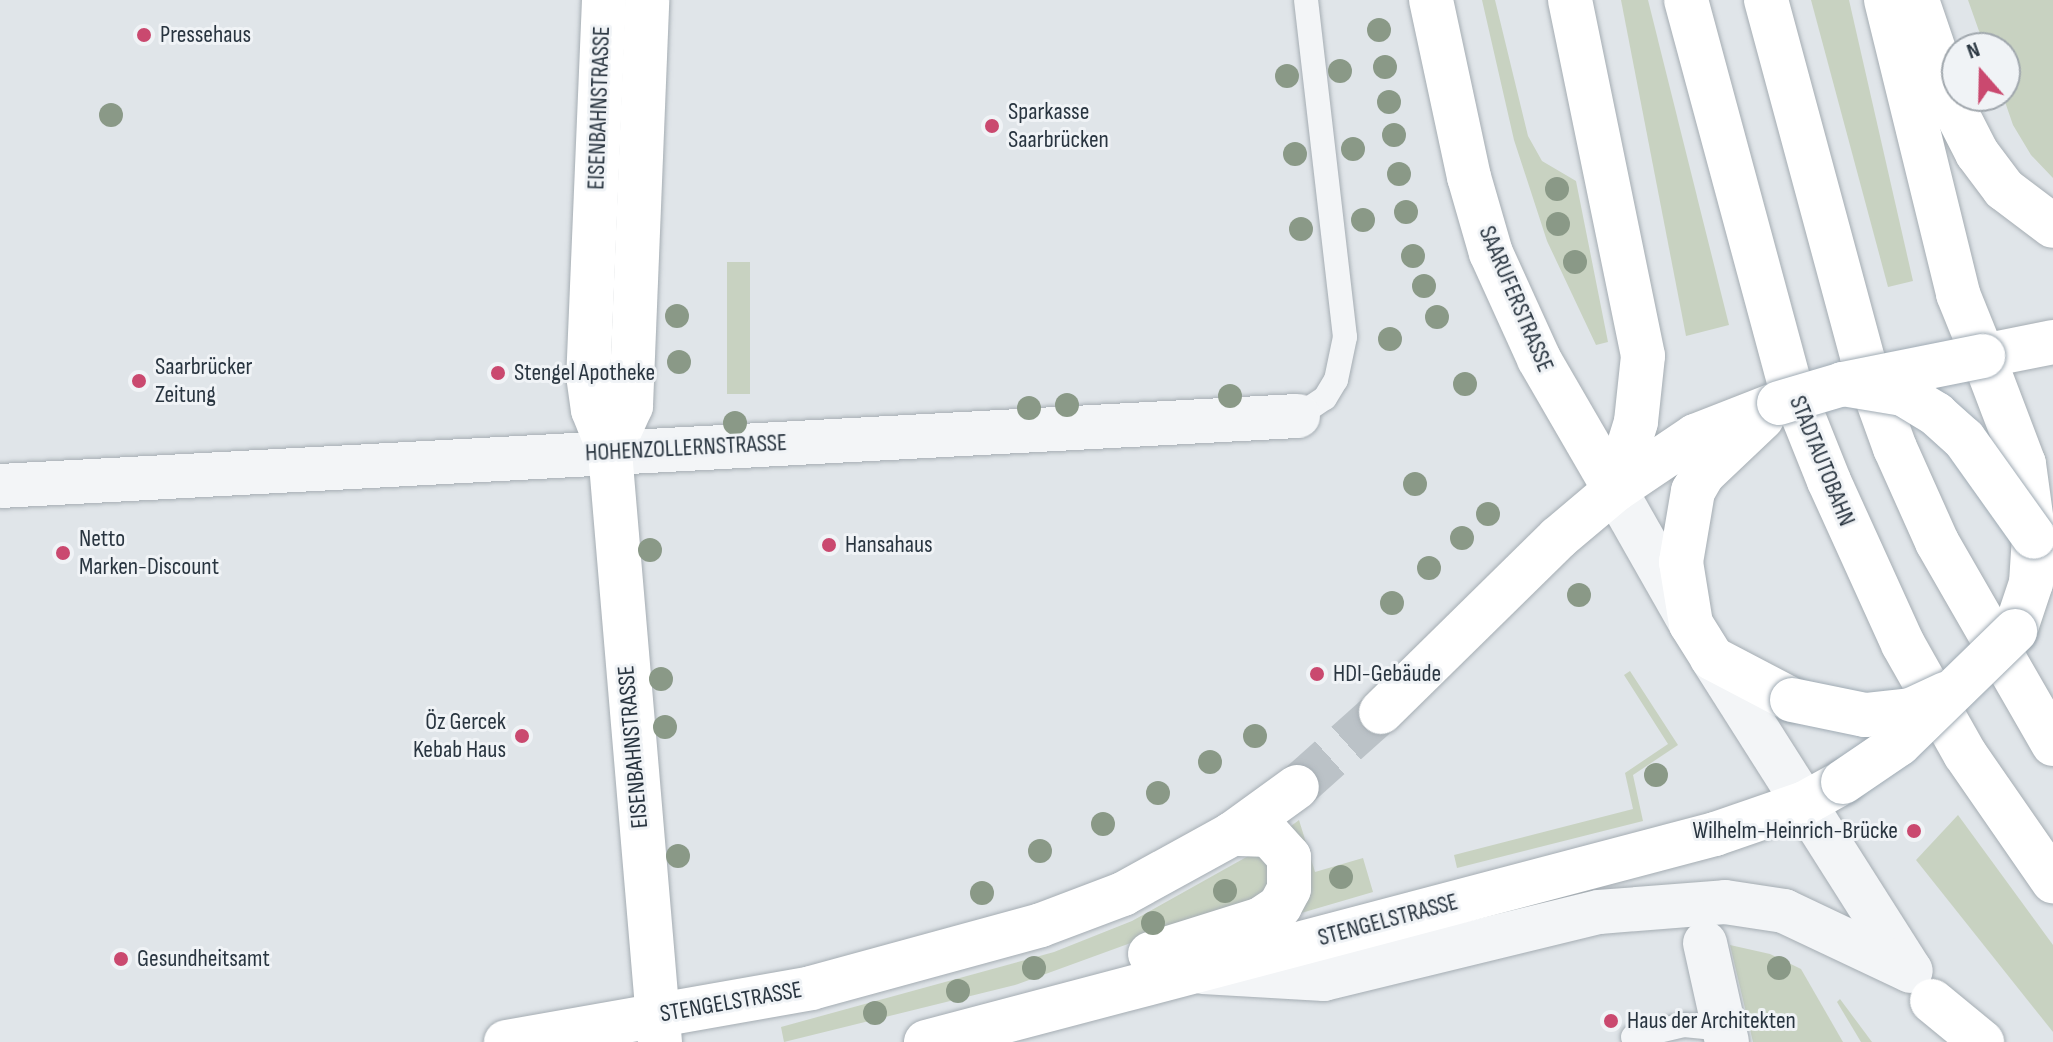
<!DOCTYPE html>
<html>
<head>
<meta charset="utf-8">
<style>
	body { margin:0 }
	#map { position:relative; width:2053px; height:1042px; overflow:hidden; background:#e0e5e9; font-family:"Sofia Sans Condensed",sans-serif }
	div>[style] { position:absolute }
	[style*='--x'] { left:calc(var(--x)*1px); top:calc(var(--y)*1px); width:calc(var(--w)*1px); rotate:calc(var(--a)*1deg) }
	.green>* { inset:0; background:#c8d2c1; transform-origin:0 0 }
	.primary-tunnel>* { height:44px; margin-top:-22px; transform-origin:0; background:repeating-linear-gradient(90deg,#bbc2c7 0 44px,transparent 0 66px) }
	.roads { filter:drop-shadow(0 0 2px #a5adb3) drop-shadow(0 0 2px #a5adb3) }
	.service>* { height:24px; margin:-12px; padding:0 12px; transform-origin:12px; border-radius:12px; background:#f3f5f7 }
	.minor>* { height:44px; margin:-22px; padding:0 22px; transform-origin:22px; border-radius:22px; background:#f3f5f7 }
	.tertiary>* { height:44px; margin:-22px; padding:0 22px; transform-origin:22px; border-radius:22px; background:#f3f5f7 }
	.primary>* { height:44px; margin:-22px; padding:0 22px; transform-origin:22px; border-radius:22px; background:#fff }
	.motorway>* { height:44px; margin:-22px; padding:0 22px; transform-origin:22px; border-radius:22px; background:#fff }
	.bridges { filter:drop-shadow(0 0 2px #a0abb4) drop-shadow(0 0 2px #a0abb4) }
	.primary-bridge>* { height:44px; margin:-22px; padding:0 22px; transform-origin:22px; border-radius:22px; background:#fff }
	.trees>* { width:24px; height:24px; margin:-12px; border-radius:50%; background:#8a9987 }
	.dots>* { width:22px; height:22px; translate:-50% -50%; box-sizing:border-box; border:4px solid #f0f3f6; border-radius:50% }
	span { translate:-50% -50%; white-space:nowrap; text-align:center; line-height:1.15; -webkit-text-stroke:6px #f0f3f6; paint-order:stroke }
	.poi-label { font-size:24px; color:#293540 }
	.left { translate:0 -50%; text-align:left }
	.right { translate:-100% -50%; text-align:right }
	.street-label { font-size:24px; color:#293540 }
	.north { position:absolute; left:1941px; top:32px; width:80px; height:80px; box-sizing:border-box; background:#f0f3f6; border:2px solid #a0a7ad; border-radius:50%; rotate:340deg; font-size:22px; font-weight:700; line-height:32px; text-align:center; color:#293540 }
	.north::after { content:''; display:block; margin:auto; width:28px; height:36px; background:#ca496f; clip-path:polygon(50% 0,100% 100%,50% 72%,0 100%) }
</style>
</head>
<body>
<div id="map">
	<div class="green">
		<div style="clip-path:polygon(1482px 0,1495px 0,1528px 136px,1542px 161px,1576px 181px,1608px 342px,1596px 345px,1547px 241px,1514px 140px)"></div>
		<div style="clip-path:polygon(1621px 0,1648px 0,1729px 325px,1686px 336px)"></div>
		<div style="clip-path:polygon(1811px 0,1849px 0,1913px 281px,1888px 287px)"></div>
		<div style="clip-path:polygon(1968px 0,2053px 0,2053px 178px,2031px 155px,2013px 125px,2003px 96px,2005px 48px,1985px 48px)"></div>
		<div style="left:727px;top:262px;width:23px;height:132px"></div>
		<div style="clip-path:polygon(1630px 671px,1678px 745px,1633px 775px,1643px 821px,1457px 868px,1454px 855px,1633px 809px,1625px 773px,1668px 744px,1624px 675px)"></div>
		<div style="clip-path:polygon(1958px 815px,2053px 945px,2053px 1032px,1916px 860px)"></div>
		<div style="clip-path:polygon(1299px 820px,1315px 872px,1363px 858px,1373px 892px,1291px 916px,1287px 829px)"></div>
		<div style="clip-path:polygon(1250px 855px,1269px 857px,1268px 893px,1015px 985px,784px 1042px,781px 1027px,1054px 952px,1132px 921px)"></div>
		<div style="clip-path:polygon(1730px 945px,1770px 954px,1801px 969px,1843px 1042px,1753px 1042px)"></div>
		<div style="clip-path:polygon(1840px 999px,1872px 1042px,1861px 1042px,1837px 1002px)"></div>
	</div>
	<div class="primary-tunnel">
		<div style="--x:1297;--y:787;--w:113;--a:-41.8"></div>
	</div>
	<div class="roads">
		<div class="service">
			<div style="--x:1298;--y:416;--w:32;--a:-34"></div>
			<div style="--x:1325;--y:398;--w:21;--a:-59"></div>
			<div style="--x:1336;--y:380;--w:44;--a:-78.2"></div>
			<div style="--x:1345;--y:337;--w:339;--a:-96.6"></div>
			<div style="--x:1633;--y:1037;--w:52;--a:-13.2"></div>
			<div style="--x:1684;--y:1025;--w:41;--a:5.6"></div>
		</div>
		<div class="minor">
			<div style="--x:0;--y:486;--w:1300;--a:-3.09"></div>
			<div style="--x:1705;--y:943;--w:101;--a:77.5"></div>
		</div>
		<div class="tertiary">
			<div style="--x:1615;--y:490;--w:150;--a:60.4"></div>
			<div style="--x:1712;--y:658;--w:370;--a:57.6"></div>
			<div style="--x:1203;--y:972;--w:121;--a:3.3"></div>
			<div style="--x:1324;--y:979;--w:283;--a:-13.7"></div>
			<div style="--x:1599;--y:912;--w:126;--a:-4.5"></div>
			<div style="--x:1725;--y:902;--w:60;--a:8.7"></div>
			<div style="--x:1784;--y:911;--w:140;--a:25.3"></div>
		</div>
		<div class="primary">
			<div style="--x:604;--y:0;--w:375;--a:92.4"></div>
			<div style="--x:588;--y:375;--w:35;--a:82"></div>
			<div style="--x:593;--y:410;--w:45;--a:68"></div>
			<div style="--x:610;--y:452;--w:592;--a:85.16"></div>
			<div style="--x:1431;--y:0;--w:181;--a:77.9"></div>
			<div style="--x:1469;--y:177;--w:79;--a:73.9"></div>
			<div style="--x:1491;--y:253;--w:116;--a:65.6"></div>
			<div style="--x:1539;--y:359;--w:151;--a:59.9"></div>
			<div style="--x:1762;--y:418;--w:81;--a:136.5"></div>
			<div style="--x:1703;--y:474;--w:20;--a:120"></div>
			<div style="--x:1693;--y:491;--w:72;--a:99.6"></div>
			<div style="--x:1681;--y:562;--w:63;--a:80.8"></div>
			<div style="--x:1691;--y:624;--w:40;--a:58"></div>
			<div style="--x:1712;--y:658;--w:90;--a:27.7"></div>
			<div style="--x:610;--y:452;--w:51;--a:-65.5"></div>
			<div style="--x:631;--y:406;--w:406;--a:-87.7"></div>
			<div style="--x:2015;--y:631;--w:51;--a:-71.6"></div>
			<div style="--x:2031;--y:583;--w:46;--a:-86.3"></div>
			<div style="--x:2034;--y:537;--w:74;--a:-97.8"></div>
			<div style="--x:2024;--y:464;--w:116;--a:-110.8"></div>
			<div style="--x:1983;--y:356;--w:71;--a:-11.3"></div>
			<div style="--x:1381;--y:712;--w:248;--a:-44.5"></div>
			<div style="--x:1558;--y:538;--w:75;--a:-40.1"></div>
			<div style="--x:1615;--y:490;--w:97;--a:-34"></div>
			<div style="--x:1695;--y:436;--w:90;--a:-21.4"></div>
			<div style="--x:1150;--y:954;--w:116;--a:-17.5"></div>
			<div style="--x:1261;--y:919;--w:23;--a:-34"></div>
			<div style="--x:1280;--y:906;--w:19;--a:-62"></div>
			<div style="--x:1289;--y:889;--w:32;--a:-90"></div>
			<div style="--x:1289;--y:857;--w:30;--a:-132"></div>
			<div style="--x:1269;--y:835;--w:37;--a:-178"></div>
			<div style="--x:506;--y:1042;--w:310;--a:-10"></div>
			<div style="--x:811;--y:988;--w:238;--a:-15.3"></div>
			<div style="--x:1041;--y:925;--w:88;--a:-20.7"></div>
			<div style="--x:1123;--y:894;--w:124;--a:-28.8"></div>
			<div style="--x:1232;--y:834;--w:80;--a:-35.9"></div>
			<div style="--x:926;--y:1042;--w:816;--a:-14.77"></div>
			<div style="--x:1715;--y:834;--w:95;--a:-19"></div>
			<div style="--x:1805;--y:803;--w:43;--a:-28.9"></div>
		</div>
		<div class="motorway">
			<div style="--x:1570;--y:0;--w:363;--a:78.4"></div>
			<div style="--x:1643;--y:356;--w:66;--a:96.1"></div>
			<div style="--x:1636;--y:422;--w:71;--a:107.2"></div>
			<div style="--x:1686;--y:0;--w:395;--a:74.9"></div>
			<div style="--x:1789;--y:381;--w:108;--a:68.2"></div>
			<div style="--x:1829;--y:481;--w:179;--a:65.6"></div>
			<div style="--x:1903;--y:644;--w:126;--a:60.6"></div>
			<div style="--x:1965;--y:754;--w:155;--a:55.3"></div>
			<div style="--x:1766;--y:0;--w:370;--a:74.9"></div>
			<div style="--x:1862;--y:357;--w:97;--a:70.1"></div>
			<div style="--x:1895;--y:448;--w:103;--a:65.9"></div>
			<div style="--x:1937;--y:542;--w:233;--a:60.1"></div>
			<div style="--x:1886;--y:0;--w:303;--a:76.2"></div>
			<div style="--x:1958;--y:294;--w:67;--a:68"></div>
			<div style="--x:1917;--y:0;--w:112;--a:71.2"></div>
			<div style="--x:1953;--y:106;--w:53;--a:62.9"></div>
			<div style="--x:1977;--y:153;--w:45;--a:53.1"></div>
			<div style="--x:2004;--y:189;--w:61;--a:37.1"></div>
			<div style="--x:1932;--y:1001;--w:65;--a:39.4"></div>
		</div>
	</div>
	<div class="bridges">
		<div class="primary-bridge">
			<div style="--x:1843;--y:384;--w:61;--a:9.5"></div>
			<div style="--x:1903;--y:394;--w:39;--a:31"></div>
			<div style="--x:1936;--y:414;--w:38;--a:42"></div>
			<div style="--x:1964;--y:439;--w:120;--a:54.5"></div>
			<div style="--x:1779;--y:403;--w:67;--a:-16.5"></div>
			<div style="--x:1843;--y:384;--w:143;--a:-11.3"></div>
			<div style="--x:1792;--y:700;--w:75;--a:11.6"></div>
			<div style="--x:1865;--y:715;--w:46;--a:-6.2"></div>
			<div style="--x:1911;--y:710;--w:38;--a:-25"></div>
			<div style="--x:1843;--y:782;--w:68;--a:-34.2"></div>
			<div style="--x:1899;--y:744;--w:162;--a:-44.2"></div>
		</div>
	</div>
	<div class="trees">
		<div style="left:1379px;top:30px"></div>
		<div style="left:1385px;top:67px"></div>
		<div style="left:1340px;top:71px"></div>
		<div style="left:1287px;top:76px"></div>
		<div style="left:1389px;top:102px"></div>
		<div style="left:111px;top:115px"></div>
		<div style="left:1394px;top:135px"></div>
		<div style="left:1353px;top:149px"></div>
		<div style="left:1295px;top:154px"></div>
		<div style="left:1399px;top:174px"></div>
		<div style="left:1557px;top:189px"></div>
		<div style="left:1406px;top:212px"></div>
		<div style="left:1363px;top:220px"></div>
		<div style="left:1558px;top:224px"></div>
		<div style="left:1301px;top:229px"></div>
		<div style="left:1413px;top:256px"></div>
		<div style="left:1575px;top:262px"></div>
		<div style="left:1424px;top:286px"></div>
		<div style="left:677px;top:316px"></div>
		<div style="left:1437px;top:317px"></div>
		<div style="left:1390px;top:339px"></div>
		<div style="left:679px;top:362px"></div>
		<div style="left:1465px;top:384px"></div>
		<div style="left:1230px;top:396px"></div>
		<div style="left:1067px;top:405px"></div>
		<div style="left:1029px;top:408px"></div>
		<div style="left:735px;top:423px"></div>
		<div style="left:1415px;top:484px"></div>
		<div style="left:1488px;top:514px"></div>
		<div style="left:1462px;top:538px"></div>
		<div style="left:650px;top:550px"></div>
		<div style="left:1429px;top:568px"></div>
		<div style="left:1579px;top:595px"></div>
		<div style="left:1392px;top:603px"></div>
		<div style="left:661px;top:679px"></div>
		<div style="left:665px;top:727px"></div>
		<div style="left:1255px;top:736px"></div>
		<div style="left:1210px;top:762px"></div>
		<div style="left:1656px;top:775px"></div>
		<div style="left:1158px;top:793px"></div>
		<div style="left:1103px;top:824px"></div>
		<div style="left:1040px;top:851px"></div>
		<div style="left:678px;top:856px"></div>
		<div style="left:1341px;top:877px"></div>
		<div style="left:1225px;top:891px"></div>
		<div style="left:982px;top:893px"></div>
		<div style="left:1153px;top:923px"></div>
		<div style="left:1034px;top:968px"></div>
		<div style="left:1779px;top:968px"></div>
		<div style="left:958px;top:991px"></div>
		<div style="left:875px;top:1013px"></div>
	</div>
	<div class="dots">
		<div style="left:144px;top:35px;background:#ca496f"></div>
		<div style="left:992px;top:126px;background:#ca496f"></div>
		<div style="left:498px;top:373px;background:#ca496f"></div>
		<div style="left:139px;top:381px;background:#ca496f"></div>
		<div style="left:829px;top:545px;background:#ca496f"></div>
		<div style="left:63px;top:553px;background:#ca496f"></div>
		<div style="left:1317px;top:674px;background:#ca496f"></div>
		<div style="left:522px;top:736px;background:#ca496f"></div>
		<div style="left:1914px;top:831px;background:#ca496f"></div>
		<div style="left:121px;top:959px;background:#ca496f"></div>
		<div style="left:1611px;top:1021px;background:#ca496f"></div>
	</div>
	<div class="poi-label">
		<span class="left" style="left:160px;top:35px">Pressehaus</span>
		<span class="left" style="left:1008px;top:126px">Sparkasse<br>Saarbrücken</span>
		<span class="left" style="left:155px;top:381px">Saarbrücker<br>Zeitung</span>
		<span class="left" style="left:514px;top:373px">Stengel Apotheke</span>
		<span class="left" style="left:79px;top:553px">Netto<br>Marken-Discount</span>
		<span class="left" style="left:845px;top:545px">Hansahaus</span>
		<span class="left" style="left:1333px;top:674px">HDI-Gebäude</span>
		<span class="right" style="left:506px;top:736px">Öz Gercek<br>Kebab Haus</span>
		<span class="right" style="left:1898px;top:831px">Wilhelm-Heinrich-Brücke</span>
		<span class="left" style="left:137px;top:959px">Gesundheitsamt</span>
		<span class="left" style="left:1627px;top:1021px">Haus der Architekten</span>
	</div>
	<div class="street-label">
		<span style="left:599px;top:108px;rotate:-88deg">EISENBAHNSTRASSE</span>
		<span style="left:1516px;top:299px;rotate:67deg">SAARUFERSTRASSE</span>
		<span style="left:686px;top:448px;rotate:-3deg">HOHENZOLLERNSTRASSE</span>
		<span style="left:1822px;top:461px;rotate:68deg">STADTAUTOBAHN</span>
		<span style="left:633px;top:747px;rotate:-95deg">EISENBAHNSTRASSE</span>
		<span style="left:1388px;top:920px;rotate:-15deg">STENGELSTRASSE</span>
		<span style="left:731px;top:1002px;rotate:-10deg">STENGELSTRASSE</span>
	</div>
	<div class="north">N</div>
</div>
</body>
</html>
